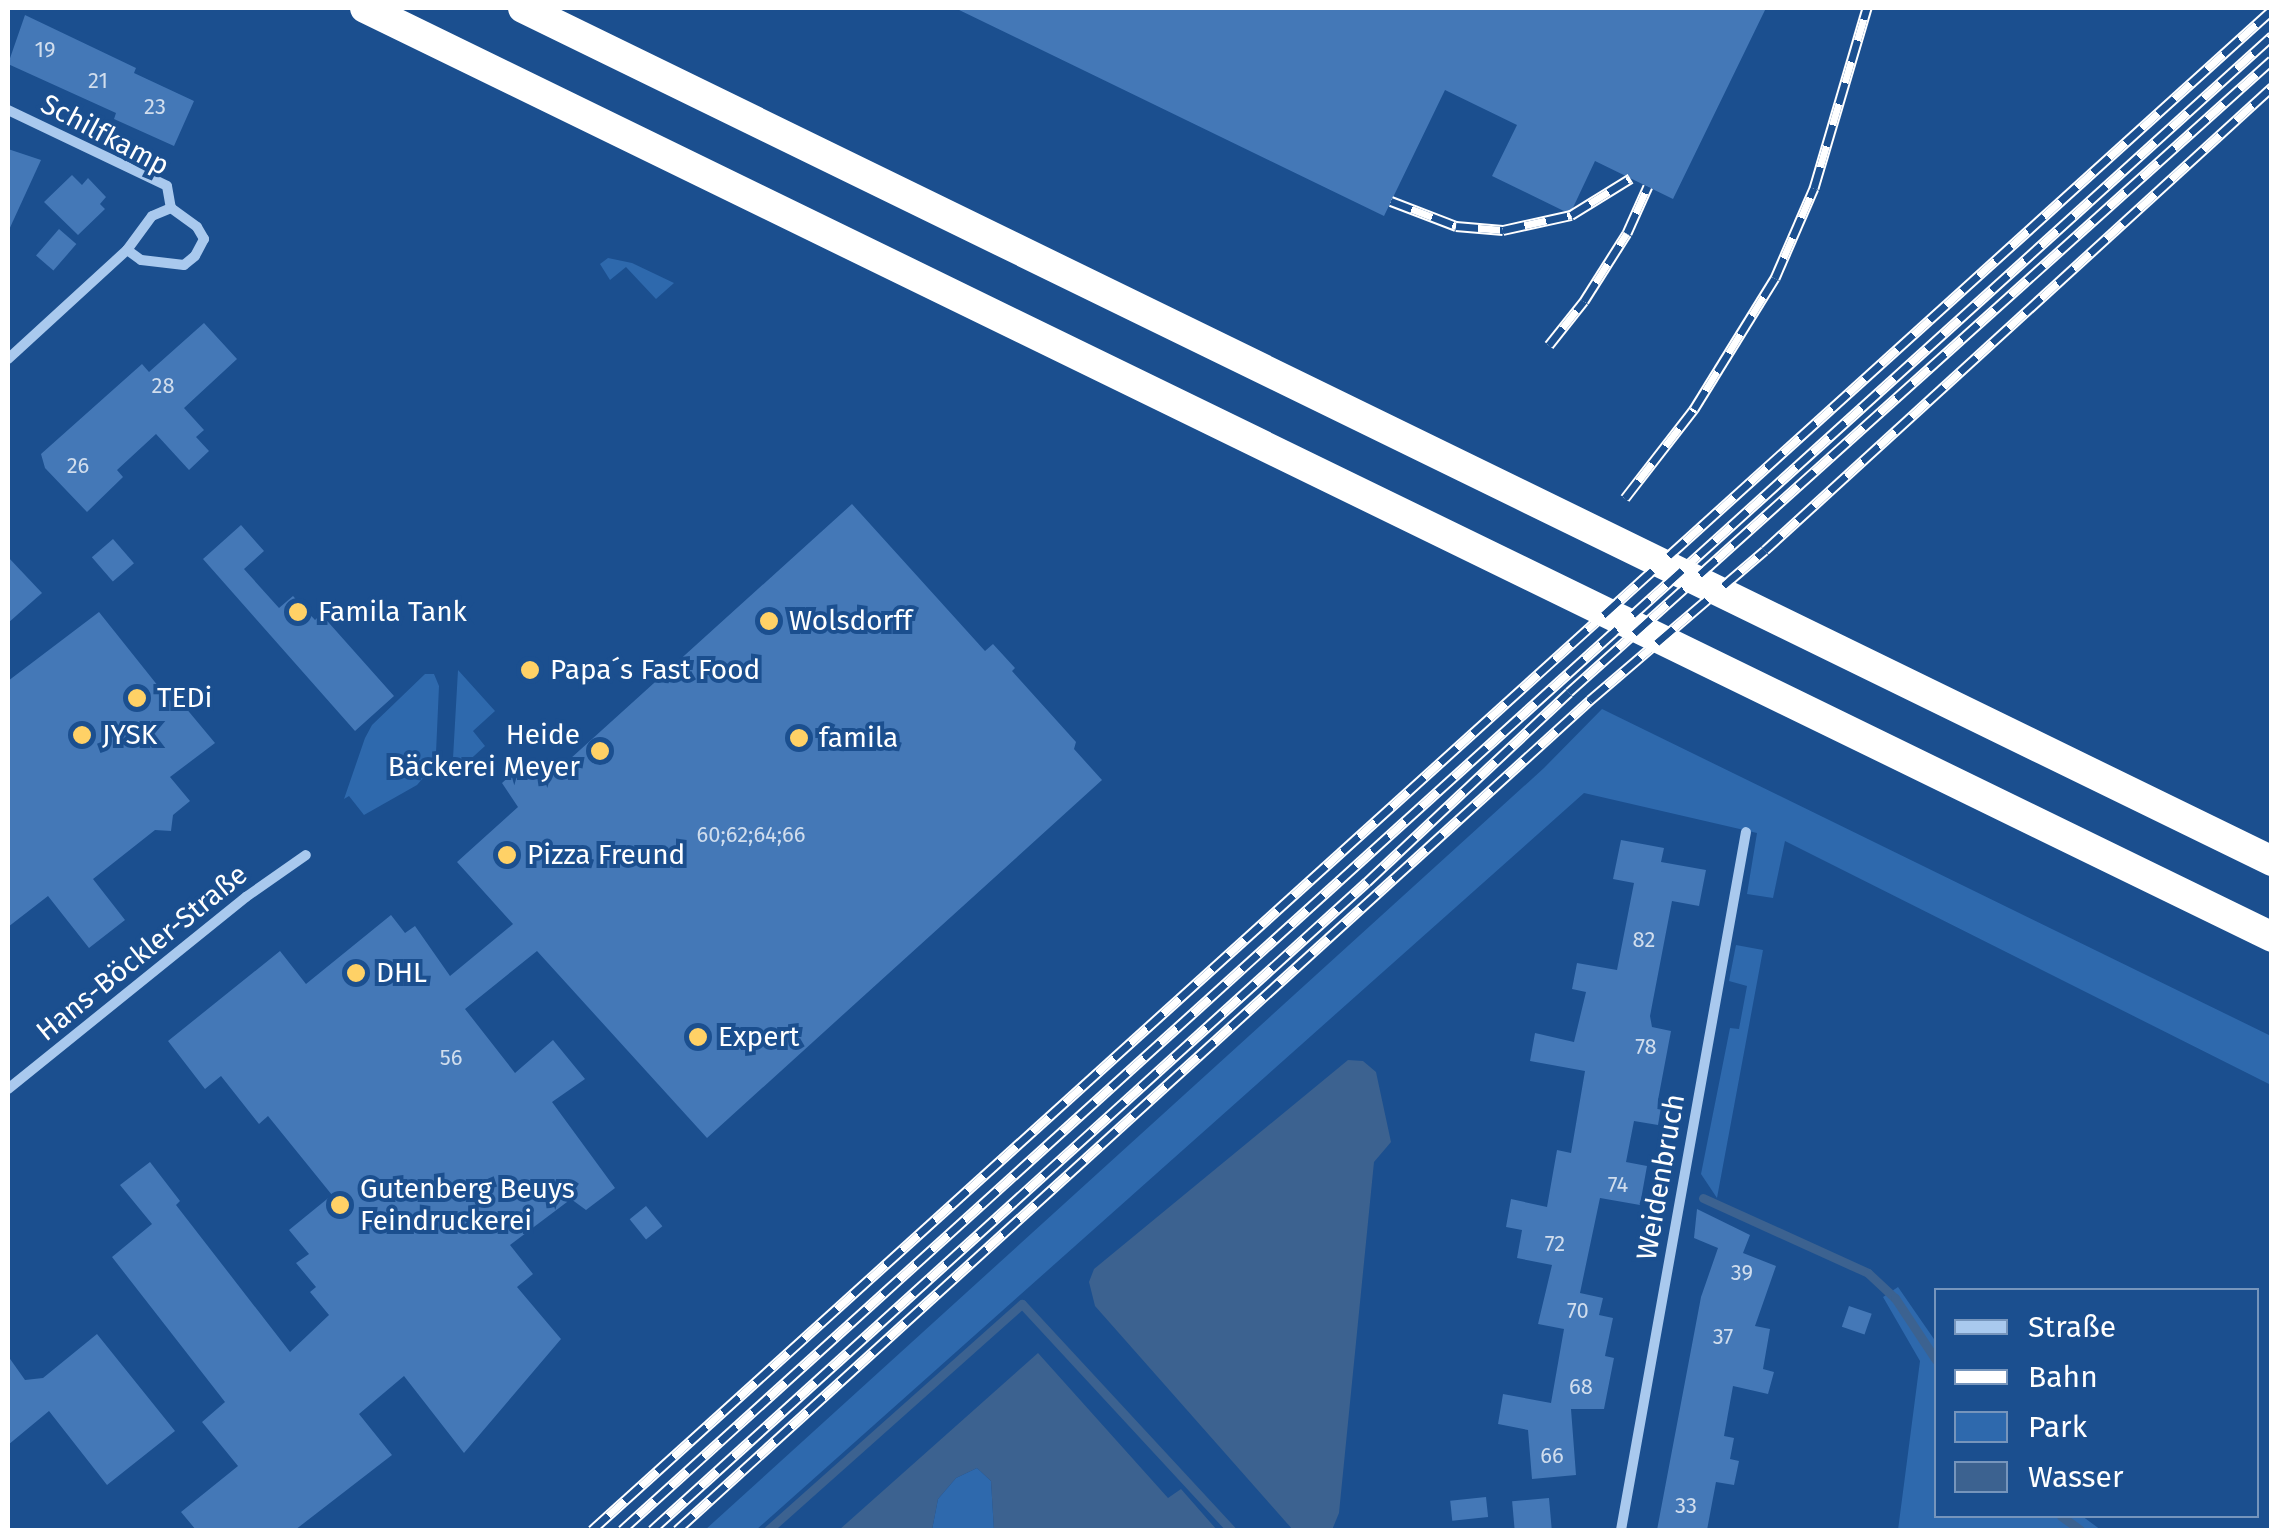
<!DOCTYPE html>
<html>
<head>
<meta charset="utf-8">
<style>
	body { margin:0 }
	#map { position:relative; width:2279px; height:1538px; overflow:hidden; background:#1b4f8f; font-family:"Fira Sans",sans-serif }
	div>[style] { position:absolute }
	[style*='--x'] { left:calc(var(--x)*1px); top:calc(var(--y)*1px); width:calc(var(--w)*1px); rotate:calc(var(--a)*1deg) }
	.green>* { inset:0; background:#2e69ad }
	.water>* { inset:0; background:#3c6290 }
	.stream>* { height:9px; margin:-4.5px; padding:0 4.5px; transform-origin:4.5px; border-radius:4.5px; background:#3c6290 }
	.building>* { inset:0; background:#4478b7; transform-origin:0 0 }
	.street>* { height:10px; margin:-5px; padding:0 5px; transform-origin:5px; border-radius:5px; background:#a9c9ee }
	.highway>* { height:30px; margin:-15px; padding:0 15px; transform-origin:15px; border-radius:15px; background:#fff }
	.rail>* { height:11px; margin-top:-5.5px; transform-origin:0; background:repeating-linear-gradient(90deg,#1b4f8f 0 22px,#fff 0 44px); box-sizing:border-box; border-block:2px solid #fff }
	.dots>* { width:28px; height:28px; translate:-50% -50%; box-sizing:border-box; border:5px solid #1b4f8f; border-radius:50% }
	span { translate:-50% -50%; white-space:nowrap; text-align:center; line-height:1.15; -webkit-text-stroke:8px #1b4f8f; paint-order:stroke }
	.number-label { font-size:22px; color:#d0dded }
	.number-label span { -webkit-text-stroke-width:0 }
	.street-label { font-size:28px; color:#fff }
	.poi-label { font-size:28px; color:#fff }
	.left { translate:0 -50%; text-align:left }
	.right { translate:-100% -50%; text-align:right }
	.frame { position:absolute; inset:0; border:10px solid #fff; pointer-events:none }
	.legend { position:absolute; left:1934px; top:1288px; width:325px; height:230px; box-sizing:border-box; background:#1b4f8f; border:2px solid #7695bc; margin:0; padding:12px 18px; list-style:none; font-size:30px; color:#fff }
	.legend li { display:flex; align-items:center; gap:20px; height:50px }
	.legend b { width:50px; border:2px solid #7695bc }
</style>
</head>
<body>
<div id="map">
	<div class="green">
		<div style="clip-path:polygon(608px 258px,632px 263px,674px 283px,656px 299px,626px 267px,610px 280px,600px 264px)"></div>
		<div style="clip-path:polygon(458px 670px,495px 711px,473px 731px,485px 746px,452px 776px)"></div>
		<div style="clip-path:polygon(425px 674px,434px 674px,439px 686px,436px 753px,430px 770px,417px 785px,364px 815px,349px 796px,344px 799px,365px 738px,372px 725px)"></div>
		<div style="clip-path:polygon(1602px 709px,2271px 1036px,2271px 1085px,1785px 841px,1773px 898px,1747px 894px,1757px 833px,1584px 793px,756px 1530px,705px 1530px,1544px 768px)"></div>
		<div style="clip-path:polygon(1736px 945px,1763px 950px,1717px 1198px,1701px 1174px,1730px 1028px,1739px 1029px,1747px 986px,1729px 981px)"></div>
		<div style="clip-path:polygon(1898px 1287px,1936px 1342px,1936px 1516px,2082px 1516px,2101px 1530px,1898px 1530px,1920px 1361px,1883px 1297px)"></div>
		<div style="clip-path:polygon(977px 1468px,991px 1481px,994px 1530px,932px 1530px,938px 1499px,956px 1478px)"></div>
	</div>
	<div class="water">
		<div style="clip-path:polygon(1348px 1060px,1363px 1061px,1376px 1072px,1391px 1142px,1374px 1162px,1339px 1513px,1332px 1530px,1293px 1530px,1095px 1306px,1089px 1282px,1094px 1269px)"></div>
		<div style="clip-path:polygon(1038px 1353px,1168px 1498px,1181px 1489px,1217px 1530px,994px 1530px,991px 1481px,977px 1468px,956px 1478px,938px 1499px,932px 1530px,839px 1530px)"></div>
	</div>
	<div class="stream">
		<div style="--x:1703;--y:1198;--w:181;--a:24.4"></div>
		<div style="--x:1868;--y:1273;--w:37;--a:43"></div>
		<div style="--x:1895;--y:1298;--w:74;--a:56.5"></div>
		<div style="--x:2061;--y:1516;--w:24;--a:36"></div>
		<div style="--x:768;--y:1530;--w:340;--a:-41.7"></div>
		<div style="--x:1022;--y:1304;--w:308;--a:47.2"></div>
	</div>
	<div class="building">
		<div style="clip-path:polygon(955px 8px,1766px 8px,1673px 199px,1595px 161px,1570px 214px,1492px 176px,1517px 125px,1445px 90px,1384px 216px)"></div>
		<div style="clip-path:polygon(25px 15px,136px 68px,134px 73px,194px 101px,174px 146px,114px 119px,116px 113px,8px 64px)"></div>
		<div style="clip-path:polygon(8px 149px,41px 160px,8px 232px)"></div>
		<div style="clip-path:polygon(72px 175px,82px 185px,88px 178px,106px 197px,100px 204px,105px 209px,78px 235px,44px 202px)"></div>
		<div style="left:59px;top:229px;width:23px;height:35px;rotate:41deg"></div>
		<div style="clip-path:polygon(204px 323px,237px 359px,184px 408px,204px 430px,196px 437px,209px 451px,189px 470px,156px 434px,117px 470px,123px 477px,87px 512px,45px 468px,41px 454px,142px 364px,149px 372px)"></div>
		<div style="clip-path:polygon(852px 504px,985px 651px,993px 644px,1015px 668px,1012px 671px,1076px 742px,1074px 749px,1102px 780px,707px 1138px,537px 951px,465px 1009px,515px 1073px,553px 1040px,585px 1079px,552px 1102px,615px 1188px,586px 1210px,571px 1199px,510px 1245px,533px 1274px,517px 1287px,561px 1339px,464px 1453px,404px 1376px,359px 1414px,392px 1455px,295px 1530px,196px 1530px,181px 1512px,238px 1466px,202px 1422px,225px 1402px,112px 1257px,152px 1224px,120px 1185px,150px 1162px,180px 1201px,176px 1205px,290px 1352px,329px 1315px,310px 1292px,316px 1287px,296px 1263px,309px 1254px,289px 1230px,332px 1195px,268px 1116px,259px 1124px,221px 1076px,205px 1089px,168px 1041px,280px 951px,306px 984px,391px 915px,405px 933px,415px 926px,450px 976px,513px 924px,457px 862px,518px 807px,502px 783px,527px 760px,549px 778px)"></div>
		<div style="clip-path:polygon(241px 525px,264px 551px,244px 569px,279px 608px,293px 596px,315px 620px,321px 614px,394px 696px,355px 731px,203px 559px)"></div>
		<div style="left:113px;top:539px;width:32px;height:28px;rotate:49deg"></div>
		<div style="clip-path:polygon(8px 557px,42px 593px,8px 623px)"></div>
		<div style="clip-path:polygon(99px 612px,178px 711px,185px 707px,215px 743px,170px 777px,190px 801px,173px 815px,171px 831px,155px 830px,93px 879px,125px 920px,89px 948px,48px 896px,8px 927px,8px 681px)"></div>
		<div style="clip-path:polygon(1621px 840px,1664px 848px,1661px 862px,1706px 870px,1699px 906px,1672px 901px,1650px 1016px,1652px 1027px,1671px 1031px,1658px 1100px,1662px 1101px,1658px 1125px,1634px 1121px,1626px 1162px,1647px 1166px,1640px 1205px,1600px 1198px,1580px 1293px,1603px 1298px,1599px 1315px,1613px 1318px,1605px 1356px,1614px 1358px,1604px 1409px,1571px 1409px,1576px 1475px,1532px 1479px,1528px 1430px,1498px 1424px,1503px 1394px,1551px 1403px,1564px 1329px,1538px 1324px,1552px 1265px,1517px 1258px,1522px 1230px,1506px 1227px,1511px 1199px,1547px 1207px,1557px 1150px,1571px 1153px,1585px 1071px,1530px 1061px,1535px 1033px,1574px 1042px,1586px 992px,1572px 989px,1577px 963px,1617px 970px,1634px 883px,1613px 879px)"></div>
		<div style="left:646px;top:1206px;width:26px;height:21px;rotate:51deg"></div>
		<div style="clip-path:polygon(1697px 1209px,1750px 1235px,1743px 1253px,1776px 1266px,1755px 1326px,1770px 1329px,1763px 1369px,1774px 1372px,1768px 1394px,1733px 1386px,1724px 1436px,1734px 1438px,1730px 1459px,1739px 1461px,1734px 1485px,1716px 1482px,1707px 1530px,1657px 1530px,1701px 1297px,1718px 1248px,1694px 1238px)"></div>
		<div style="left:1849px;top:1306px;width:24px;height:22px;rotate:19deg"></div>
		<div style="clip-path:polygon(97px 1334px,175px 1431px,107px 1485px,49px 1411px,8px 1445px,8px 1356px,25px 1380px,43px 1378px)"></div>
		<div style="left:1486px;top:1497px;width:20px;height:36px;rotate:84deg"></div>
		<div style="left:1549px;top:1498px;width:32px;height:37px;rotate:85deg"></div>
	</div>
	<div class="street">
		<div style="--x:8;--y:110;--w:176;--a:25.5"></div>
		<div style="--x:167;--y:186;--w:22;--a:80"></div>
		<div style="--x:8;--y:359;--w:161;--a:-42.5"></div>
		<div style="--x:127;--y:250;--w:42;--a:-53.7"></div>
		<div style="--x:152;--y:216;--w:21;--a:-23"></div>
		<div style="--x:171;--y:208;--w:32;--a:36"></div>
		<div style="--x:197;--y:227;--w:14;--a:60"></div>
		<div style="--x:204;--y:239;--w:19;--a:118"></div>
		<div style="--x:195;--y:256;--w:14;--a:141"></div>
		<div style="--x:184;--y:265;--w:43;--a:-173.4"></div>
		<div style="--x:141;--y:260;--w:17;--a:-144"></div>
		<div style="--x:8;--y:1089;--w:306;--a:-38.9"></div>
		<div style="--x:246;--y:897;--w:73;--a:-35"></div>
		<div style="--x:1621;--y:1530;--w:709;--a:-79.85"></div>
	</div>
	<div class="highway">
		<div style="--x:365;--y:8;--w:2121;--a:25.97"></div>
		<div style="--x:523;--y:8;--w:1946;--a:26"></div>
	</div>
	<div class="rail">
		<div style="--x:1391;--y:201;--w:70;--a:21"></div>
		<div style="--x:1456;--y:226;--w:47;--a:4.9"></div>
		<div style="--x:1503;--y:230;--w:70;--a:-12.4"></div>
		<div style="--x:1571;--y:215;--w:70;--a:-31.7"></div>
		<div style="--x:1549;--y:345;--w:56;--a:-51.5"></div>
		<div style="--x:1584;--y:301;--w:80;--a:-57.7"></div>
		<div style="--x:1627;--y:233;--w:51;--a:-65.9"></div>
		<div style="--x:1625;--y:498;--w:113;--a:-52.2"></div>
		<div style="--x:1694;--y:409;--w:154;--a:-58.3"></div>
		<div style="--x:1775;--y:278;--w:98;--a:-66.6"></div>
		<div style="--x:1814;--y:188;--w:188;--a:-73.6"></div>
		<div style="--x:592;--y:1530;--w:2266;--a:-42.14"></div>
		<div style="--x:622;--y:1530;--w:2226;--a:-42.16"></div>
		<div style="--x:652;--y:1530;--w:965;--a:-42.19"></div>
		<div style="--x:1367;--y:882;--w:277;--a:-43.2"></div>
		<div style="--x:1569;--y:692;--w:945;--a:-41.96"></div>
		<div style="--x:677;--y:1530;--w:1234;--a:-42.27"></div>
		<div style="--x:1590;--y:700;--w:230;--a:-40.6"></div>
		<div style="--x:1765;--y:550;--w:687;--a:-42.4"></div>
	</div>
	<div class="dots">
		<div style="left:298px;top:612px;background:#ffd166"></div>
		<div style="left:769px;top:621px;background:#ffd166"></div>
		<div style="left:530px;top:670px;background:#ffd166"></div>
		<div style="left:137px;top:698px;background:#ffd166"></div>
		<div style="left:82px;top:735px;background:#ffd166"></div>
		<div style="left:799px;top:738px;background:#ffd166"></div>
		<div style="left:600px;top:751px;background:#ffd166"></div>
		<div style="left:507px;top:855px;background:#ffd166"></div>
		<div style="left:356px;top:973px;background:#ffd166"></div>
		<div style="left:698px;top:1037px;background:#ffd166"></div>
		<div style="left:340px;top:1205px;background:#ffd166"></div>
	</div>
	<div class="number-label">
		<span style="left:45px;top:50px">19</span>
		<span style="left:98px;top:81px">21</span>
		<span style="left:155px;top:107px">23</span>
		<span style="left:163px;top:386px">28</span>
		<span style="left:78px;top:466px">26</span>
		<span style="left:751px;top:835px">60;62;64;66</span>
		<span style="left:1644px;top:940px">82</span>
		<span style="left:1646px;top:1047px">78</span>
		<span style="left:451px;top:1058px">56</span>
		<span style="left:1618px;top:1185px">74</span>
		<span style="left:1555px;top:1244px">72</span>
		<span style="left:1742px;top:1273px">39</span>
		<span style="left:1578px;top:1311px">70</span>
		<span style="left:1723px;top:1337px">37</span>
		<span style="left:1581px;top:1387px">68</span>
		<span style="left:1552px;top:1456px">66</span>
		<span style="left:1686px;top:1506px">33</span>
	</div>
	<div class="street-label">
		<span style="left:105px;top:135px;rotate:28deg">Schilfkamp</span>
		<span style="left:142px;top:953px;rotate:-39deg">Hans-Böckler-Straße</span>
		<span style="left:1661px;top:1177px;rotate:-80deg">Weidenbruch</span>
	</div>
	<div class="poi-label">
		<span class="left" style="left:318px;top:612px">Famila Tank</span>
		<span class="left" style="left:789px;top:621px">Wolsdorff</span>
		<span class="left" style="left:550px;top:670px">Papa´s Fast Food</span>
		<span class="left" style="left:157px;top:698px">TEDi</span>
		<span class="left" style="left:102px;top:735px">JYSK</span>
		<span class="right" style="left:580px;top:751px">Heide<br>Bäckerei Meyer</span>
		<span class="left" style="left:819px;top:738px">famila</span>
		<span class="left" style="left:527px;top:855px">Pizza Freund</span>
		<span class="left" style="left:376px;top:973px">DHL</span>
		<span class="left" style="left:718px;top:1037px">Expert</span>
		<span class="left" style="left:360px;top:1205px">Gutenberg Beuys<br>Feindruckerei</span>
	</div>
	<div class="frame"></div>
	<ul class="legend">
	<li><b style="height:12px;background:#a9c9ee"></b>Straße</li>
	<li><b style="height:12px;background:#fff"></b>Bahn</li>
	<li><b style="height:28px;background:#2e69ad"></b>Park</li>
	<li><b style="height:28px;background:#3c6290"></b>Wasser</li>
	</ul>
</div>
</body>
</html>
